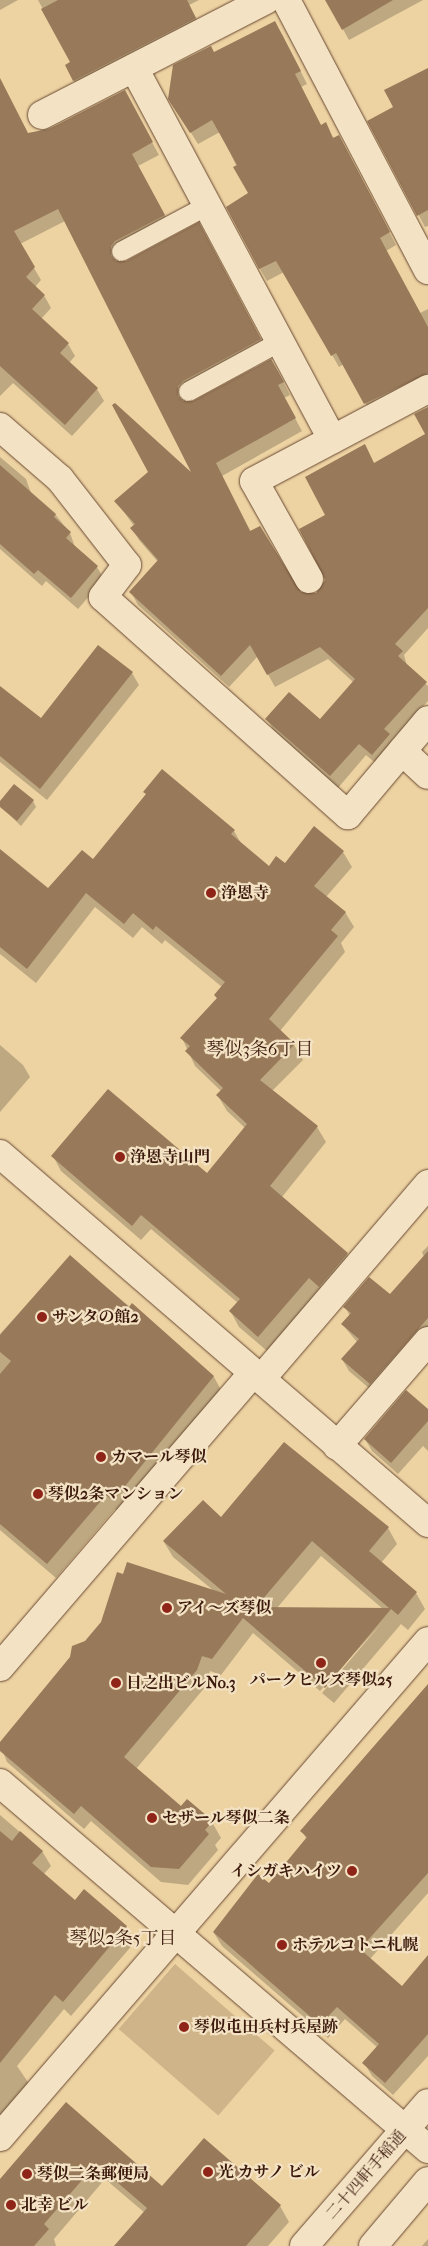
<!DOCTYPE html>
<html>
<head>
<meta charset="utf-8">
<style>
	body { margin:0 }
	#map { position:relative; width:428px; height:2246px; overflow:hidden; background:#edd2a2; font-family:"IM FELL French Canon","Noto Serif JP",serif }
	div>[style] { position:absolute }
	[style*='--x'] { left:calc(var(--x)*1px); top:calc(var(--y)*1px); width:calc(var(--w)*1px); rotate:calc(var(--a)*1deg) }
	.green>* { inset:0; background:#cfb389; transform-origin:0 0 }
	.shadow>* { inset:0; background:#0003 }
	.building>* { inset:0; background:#987a5a }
	.roads { filter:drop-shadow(0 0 1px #684832) drop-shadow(0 0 1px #684832) }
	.lane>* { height:19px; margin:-9.5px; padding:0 9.5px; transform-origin:9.5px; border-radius:9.5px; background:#f3e2c3 }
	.street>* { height:28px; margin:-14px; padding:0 14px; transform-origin:14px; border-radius:14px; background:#f3e2c3 }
	.secondary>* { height:28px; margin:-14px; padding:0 14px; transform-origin:14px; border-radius:14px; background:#f3e2c3 }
	.dots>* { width:14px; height:14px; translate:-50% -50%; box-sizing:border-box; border:2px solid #f3e2c3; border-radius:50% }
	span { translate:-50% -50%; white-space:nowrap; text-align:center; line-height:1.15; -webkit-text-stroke:4.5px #f3e2c3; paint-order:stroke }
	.poi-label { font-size:16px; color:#3b1a0d; font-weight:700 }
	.left { translate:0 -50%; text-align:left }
	.right { translate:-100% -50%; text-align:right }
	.street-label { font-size:16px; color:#3b1a0d }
	.neighbourhood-label { font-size:18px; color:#3b1a0d }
</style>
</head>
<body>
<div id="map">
	<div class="green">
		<div style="left:175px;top:1964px;width:132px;height:86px;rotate:41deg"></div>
	</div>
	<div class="shadow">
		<div style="clip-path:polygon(0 0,18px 0,0 10px)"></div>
		<div style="clip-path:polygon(38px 0,199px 0,189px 5px,202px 30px,81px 93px,66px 66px,72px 63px)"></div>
		<div style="clip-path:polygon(327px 0,423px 0,349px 40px)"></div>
		<div style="clip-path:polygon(282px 34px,307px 84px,301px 87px,321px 126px,346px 149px,396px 245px,386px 251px,420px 313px,428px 309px,428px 387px,372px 415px,344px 364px,339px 367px,284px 272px,267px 281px,260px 269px,228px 208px,250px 194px,220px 132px,198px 144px,170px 99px,213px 53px)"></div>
		<div style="clip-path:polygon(428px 70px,428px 226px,425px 227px,369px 121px,395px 108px)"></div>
		<div style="clip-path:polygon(0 80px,28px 134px,131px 104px,159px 155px,138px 166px,171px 227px,118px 258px,118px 262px,127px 262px,205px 236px,267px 351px,185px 398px,185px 402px,194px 402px,278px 372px,290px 395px,284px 398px,302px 431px,222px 476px,251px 532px,301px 594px,317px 594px,324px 587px,327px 515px,375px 464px,426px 434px,428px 407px,428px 628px,404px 655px,407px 666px,428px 686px,428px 701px,392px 740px,396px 747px,379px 766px,366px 755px,338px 788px,274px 731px,267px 719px,320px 721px,353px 682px,328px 659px,275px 687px,258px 656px,229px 687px,138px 605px,131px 592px,158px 562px,139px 540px,132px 528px,134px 526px,116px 501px,195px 477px,65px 221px,20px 244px,41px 280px,35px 287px,45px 297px,27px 313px,45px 297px,51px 308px,41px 319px,68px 344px,75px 356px,69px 363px,97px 389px,104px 401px,72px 436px,13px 383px,0 396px)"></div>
		<div style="clip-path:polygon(0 457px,26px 479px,31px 493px,55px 514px,70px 533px,75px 547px,97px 567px,104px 579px,78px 609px,46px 581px,42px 586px,0 549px)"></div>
		<div style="clip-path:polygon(132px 673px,139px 685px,47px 800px,0 762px,0 688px,41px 719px)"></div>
		<div style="clip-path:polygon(145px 792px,234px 831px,242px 845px,269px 867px,343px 852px,352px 867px,326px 897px,345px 912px,354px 927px,341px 943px,345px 952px,280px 1031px,294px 1045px,303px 1060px,272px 1091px,317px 1127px,326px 1142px,282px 1197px,347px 1254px,356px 1269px,267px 1351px,239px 1327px,231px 1312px,238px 1303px,151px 1229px,141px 1240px,61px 1171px,53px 1156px,207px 1175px,245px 1128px,227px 1111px,218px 1096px,222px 1092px,195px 1066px,182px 1038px,218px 1000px,215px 995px,222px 987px,165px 940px,162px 944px,142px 927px,133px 938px,95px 907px,36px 983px,0 954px,0 869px,48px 889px,93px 861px,147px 796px)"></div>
		<div style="clip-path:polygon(33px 801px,36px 807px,21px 826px,0 806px)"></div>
		<div style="clip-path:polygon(0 1045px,23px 1065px,30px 1077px,0 1112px)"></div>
		<div style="clip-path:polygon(428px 1246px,428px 1340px,377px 1395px,349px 1371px,342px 1359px,357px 1342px,343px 1325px,350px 1316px,345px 1307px,390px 1296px,424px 1257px,422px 1252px)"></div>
		<div style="clip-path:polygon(70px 1257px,214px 1377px,222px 1392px,122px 1515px,115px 1509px,56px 1578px,0 1530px,0 1334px)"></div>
		<div style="clip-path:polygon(428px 1411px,428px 1451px,423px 1446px,398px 1474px,372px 1451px,365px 1439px)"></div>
		<div style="clip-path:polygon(evenodd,221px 1519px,388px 1528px,397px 1544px,381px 1563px,416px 1593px,425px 1609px,408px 1630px,401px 1624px,334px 1703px,322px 1693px,381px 1624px,320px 1691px,253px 1633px,221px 1675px,210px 1671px,206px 1686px,136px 1769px,181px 1808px,187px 1800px,212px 1822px,221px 1838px,215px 1845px,218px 1850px,188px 1885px,161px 1882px,91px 1821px,84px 1829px,7px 1762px,0 1744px,214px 1591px,173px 1557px,164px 1542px,221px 1519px,321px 1556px,383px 1609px,277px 1608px,321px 1556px)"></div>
		<div style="clip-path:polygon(428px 1685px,428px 1893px,370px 1959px,402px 1988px,428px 1957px,428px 2056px,393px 2095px,372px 2076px,364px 2063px,378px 2048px,345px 2019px,328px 2038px,222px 1946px,214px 1933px,269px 1885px,307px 1840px,302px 1831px)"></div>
		<div style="clip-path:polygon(0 1815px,42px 1851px,51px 1866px,43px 1875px,75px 1901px,84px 1890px,127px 1927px,135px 1942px,71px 2016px,64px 2009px,17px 2066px,30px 2085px,0 2120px)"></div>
		<div style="clip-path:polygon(66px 2104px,162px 2188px,280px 2206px,289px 2222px,268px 2246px,116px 2246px,145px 2213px,105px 2179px,54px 2239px,56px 2246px,0 2246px,0 2181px)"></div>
		<div style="clip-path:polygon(428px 2239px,428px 2246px,422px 2246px)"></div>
	</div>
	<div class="building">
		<div style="clip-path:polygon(58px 0,187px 0,196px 18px,73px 81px,65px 65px,70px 62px,41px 9px)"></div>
		<div style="clip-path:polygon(325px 0,393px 0,342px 30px)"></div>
		<div style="clip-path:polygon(275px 21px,301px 71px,295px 74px,321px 125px,326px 122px,333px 138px,339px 135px,390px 232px,380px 238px,428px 327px,428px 373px,364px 404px,336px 353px,331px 356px,276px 261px,259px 269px,226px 207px,248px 193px,233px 167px,237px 165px,212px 120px,190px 133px,168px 99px,173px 65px,211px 46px,214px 52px)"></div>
		<div style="clip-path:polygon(428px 68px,428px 210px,417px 216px,367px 121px,393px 107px,384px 90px)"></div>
		<div style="clip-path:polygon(0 78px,28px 133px,49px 129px,125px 90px,153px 142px,132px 154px,165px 215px,115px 241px,111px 246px,111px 256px,116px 261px,126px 261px,199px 222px,261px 339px,183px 381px,178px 386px,178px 396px,183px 401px,193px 401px,271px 359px,284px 382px,278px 385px,296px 418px,216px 463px,250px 531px,260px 526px,301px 592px,316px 593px,325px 580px,299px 529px,325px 515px,305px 477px,365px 444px,374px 463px,425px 434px,414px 414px,428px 407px,428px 608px,395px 644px,403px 651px,398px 656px,427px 682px,384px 729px,390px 734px,372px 755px,359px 744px,330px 776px,265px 719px,289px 692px,320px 719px,355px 679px,320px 647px,267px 675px,250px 645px,221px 676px,129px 592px,158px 560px,130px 528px,135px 524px,114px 501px,148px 472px,112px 405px,115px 403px,191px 472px,58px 209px,14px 231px,35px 267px,26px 277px,45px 295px,32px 309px,69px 343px,60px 353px,98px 388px,65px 425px,0 366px)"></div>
		<div style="clip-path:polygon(0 465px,56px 514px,54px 517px,71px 532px,66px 538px,98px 566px,71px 598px,38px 570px,34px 574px,0 544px)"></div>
		<div style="clip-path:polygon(98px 645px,133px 672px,40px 789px,0 756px,0 686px,41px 718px)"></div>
		<div style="clip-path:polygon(162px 769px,235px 830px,231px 834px,269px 866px,276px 856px,285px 863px,314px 826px,344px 851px,314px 886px,346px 912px,331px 930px,338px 936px,269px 1019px,295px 1044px,260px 1080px,318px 1126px,270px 1186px,348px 1253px,319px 1287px,309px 1278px,258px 1337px,229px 1311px,240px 1299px,141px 1215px,132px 1226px,51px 1156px,108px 1089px,207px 1173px,247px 1124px,216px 1095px,223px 1088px,185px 1051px,190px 1046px,180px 1038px,217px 998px,214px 995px,225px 982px,156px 926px,153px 930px,133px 913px,124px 924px,86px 893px,27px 969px,0 947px,0 849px,48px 888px,82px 850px,93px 859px,146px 794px,143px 792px)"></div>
		<div style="clip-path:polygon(14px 784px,34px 800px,17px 821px,0 807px,0 801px)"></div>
		<div style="clip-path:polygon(428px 1251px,428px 1318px,370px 1384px,341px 1359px,359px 1339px,341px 1324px,351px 1313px,343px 1307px,369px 1277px,390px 1294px)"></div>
		<div style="clip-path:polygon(70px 1255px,129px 1307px,132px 1303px,214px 1376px,113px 1501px,106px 1495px,47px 1564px,0 1524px,0 1374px,11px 1361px,0 1352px,0 1335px)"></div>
		<div style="clip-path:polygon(406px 1390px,428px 1409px,428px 1421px,391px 1463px,364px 1439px)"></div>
		<div style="clip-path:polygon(evenodd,284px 1442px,389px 1527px,369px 1551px,417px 1592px,398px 1615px,391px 1609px,325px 1688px,243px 1618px,212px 1659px,202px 1656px,197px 1670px,124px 1757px,181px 1806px,187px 1799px,213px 1821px,205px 1830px,209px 1834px,179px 1869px,151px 1867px,81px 1806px,74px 1814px,0 1751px,0 1742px,70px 1657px,72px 1646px,85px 1641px,101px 1622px,117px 1572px,123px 1574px,127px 1562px,226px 1594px,163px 1541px,203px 1500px,221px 1517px,284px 1442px,312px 1541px,389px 1608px,256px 1607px,312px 1541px)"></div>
		<div style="clip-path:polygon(428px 1684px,428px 1873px,360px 1949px,402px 1986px,428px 1955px,428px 2034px,385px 2083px,362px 2063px,379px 2044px,337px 2007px,320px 2025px,213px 1932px,258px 1874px,269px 1883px,307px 1837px,300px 1831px)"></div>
		<div style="clip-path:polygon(0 1831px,12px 1841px,20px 1831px,43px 1851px,32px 1863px,75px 1900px,84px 1889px,127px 1926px,63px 2002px,55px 1995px,0 2063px)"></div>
		<div style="clip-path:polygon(66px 2102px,162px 2186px,204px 2138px,281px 2205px,246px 2246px,114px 2246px,147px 2208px,96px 2164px,44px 2224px,49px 2229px,34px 2246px,0 2246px,0 2179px)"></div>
	</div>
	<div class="roads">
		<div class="lane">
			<div style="--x:121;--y:251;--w:98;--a:-28.1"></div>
			<div style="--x:188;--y:391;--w:105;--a:-28.5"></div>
		</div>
		<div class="street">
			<div style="--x:286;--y:0;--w:305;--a:62.3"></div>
			<div style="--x:134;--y:68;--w:421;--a:61.9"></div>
			<div style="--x:42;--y:115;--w:252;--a:-27.2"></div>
			<div style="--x:0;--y:427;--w:79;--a:40.9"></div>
			<div style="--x:60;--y:479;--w:109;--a:52.1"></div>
			<div style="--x:127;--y:565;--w:40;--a:127"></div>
			<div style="--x:103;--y:597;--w:328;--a:41.7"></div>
			<div style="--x:348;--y:815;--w:124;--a:-49.9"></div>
			<div style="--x:309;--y:579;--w:112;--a:-119.3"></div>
			<div style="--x:254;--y:481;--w:197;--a:-27.9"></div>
			<div style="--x:402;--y:751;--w:35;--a:43"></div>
			<div style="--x:0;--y:1154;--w:565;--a:40.77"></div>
			<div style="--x:261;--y:1379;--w:257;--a:-49.4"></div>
			<div style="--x:337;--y:1446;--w:139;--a:-49.1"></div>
			<div style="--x:0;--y:1667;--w:388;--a:-49.3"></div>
			<div style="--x:0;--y:1783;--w:563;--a:40.54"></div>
			<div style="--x:0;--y:2137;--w:655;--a:-49.21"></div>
		</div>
		<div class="secondary">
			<div style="--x:304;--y:2246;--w:189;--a:-49.1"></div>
			<div style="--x:373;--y:2246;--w:85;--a:-49.8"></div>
		</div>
	</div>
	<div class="dots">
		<div style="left:211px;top:893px;background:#8f2418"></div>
		<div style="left:120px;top:1157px;background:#8f2418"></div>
		<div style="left:42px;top:1317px;background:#8f2418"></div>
		<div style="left:101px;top:1457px;background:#8f2418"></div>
		<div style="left:38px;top:1494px;background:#8f2418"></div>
		<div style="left:167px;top:1608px;background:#8f2418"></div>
		<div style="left:321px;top:1663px;background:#8f2418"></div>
		<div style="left:116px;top:1683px;background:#8f2418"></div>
		<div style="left:152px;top:1818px;background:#8f2418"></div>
		<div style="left:352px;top:1871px;background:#8f2418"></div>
		<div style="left:282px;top:1945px;background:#8f2418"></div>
		<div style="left:184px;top:2027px;background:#8f2418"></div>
		<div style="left:208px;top:2172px;background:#8f2418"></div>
		<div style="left:27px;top:2174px;background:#8f2418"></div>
		<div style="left:11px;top:2205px;background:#8f2418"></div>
	</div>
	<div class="poi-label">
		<span class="left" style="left:221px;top:893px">浄恩寺</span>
		<span class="left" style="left:130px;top:1157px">浄恩寺山門</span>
		<span class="left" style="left:52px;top:1317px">サンタの館2</span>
		<span class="left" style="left:111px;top:1457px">カマール琴似</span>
		<span class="left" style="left:48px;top:1494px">琴似2条マンション</span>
		<span class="left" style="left:177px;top:1608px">アイ～ズ琴似</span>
		<span style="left:321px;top:1680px">パークヒルズ琴似25</span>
		<span class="left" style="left:126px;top:1683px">日之出ビルNo.3</span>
		<span class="left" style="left:162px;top:1818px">セザール琴似二条</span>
		<span class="right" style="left:342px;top:1871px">イシガキハイツ</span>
		<span class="left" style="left:292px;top:1945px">ホテルコトニ札幌</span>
		<span class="left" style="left:194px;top:2027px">琴似屯田兵村兵屋跡</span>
		<span class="left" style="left:218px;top:2172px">光 カサノ ビル</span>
		<span class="left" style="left:37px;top:2174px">琴似二条郵便局</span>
		<span class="left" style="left:21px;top:2205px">北幸 ビル</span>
	</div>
	<div class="street-label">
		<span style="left:366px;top:2175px;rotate:-49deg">二十四軒手稲通</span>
	</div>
	<div class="neighbourhood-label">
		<span style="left:260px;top:1050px">琴似3条6丁目</span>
		<span style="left:123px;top:1939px">琴似2条5丁目</span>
	</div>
</div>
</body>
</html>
